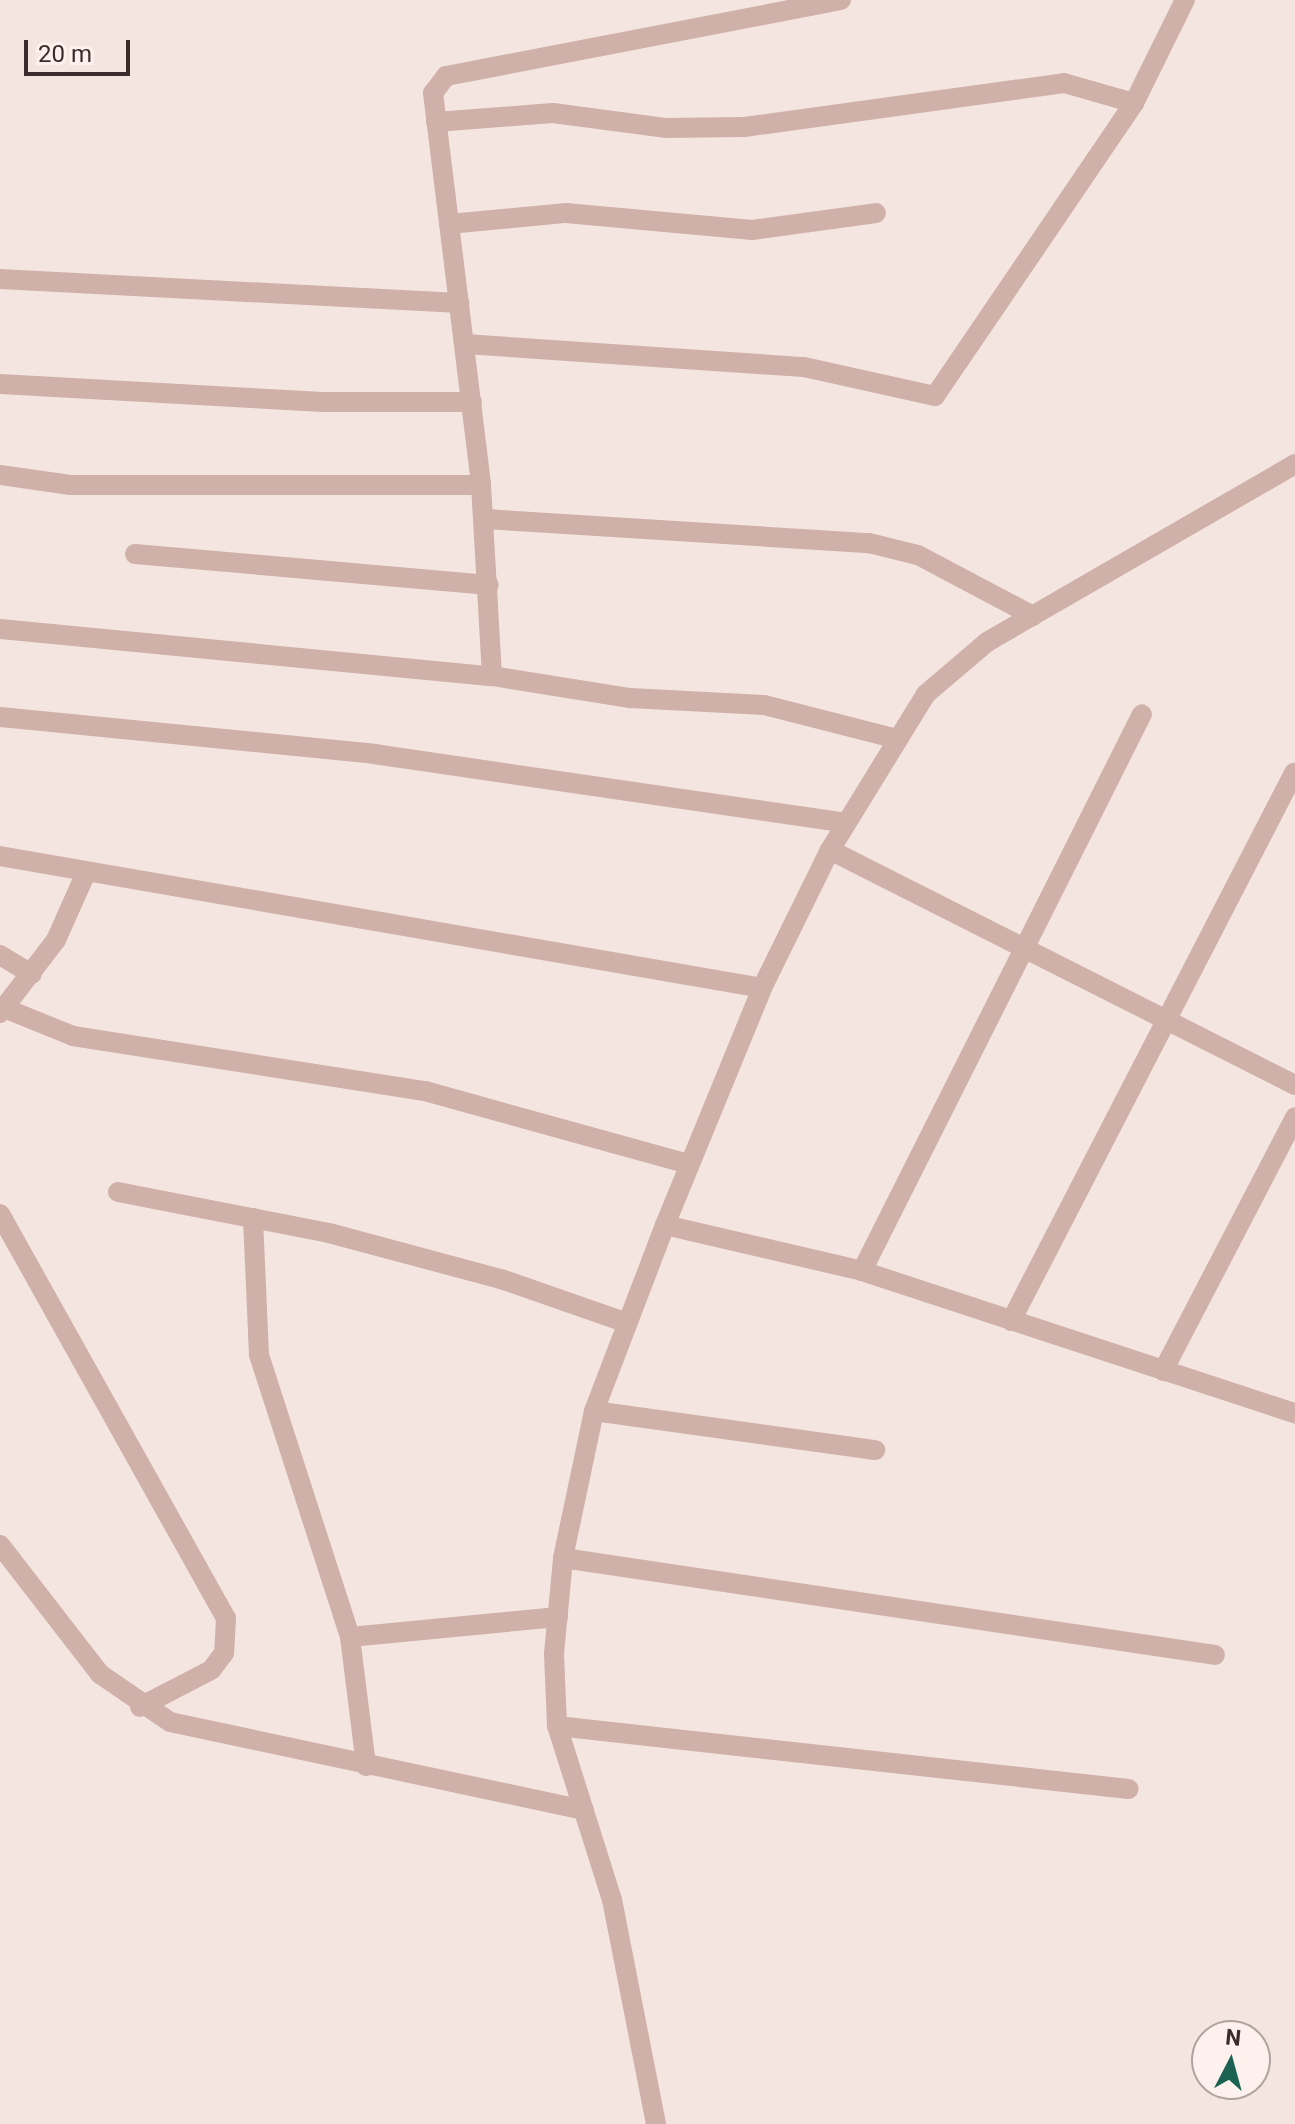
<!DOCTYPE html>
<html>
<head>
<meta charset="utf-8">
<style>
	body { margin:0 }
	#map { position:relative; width:1295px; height:2124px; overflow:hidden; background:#f5e5e0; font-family:Roboto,sans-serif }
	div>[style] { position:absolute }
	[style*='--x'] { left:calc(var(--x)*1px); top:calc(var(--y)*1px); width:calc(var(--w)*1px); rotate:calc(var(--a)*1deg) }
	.minor>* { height:20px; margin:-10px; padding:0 10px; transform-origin:10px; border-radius:10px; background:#cfb1aa }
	span { translate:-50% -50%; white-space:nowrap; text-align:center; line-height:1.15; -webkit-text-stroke:8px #fcf1ed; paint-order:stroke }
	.north { position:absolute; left:1191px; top:2020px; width:80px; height:80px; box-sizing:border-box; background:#fcf1ed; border:2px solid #afa29f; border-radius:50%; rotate:6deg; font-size:22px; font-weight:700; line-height:32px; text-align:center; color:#3c2b2a }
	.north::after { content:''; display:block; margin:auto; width:28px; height:36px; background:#1b6253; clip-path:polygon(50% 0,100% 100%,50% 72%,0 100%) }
	.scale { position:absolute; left:24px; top:40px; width:106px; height:36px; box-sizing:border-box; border:4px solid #3c2b2a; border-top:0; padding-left:10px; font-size:24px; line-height:28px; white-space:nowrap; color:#3c2b2a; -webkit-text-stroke:6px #fcf1ed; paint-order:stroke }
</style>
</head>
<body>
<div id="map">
	<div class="minor">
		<div style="--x:841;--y:0;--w:402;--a:169.1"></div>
		<div style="--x:446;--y:76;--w:21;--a:127"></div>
		<div style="--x:433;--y:93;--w:395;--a:83"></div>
		<div style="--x:481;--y:485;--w:191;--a:86.7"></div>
		<div style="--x:492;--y:676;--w:140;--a:9.1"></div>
		<div style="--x:630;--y:698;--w:134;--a:3"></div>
		<div style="--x:764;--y:705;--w:133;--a:14.3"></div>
		<div style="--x:436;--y:122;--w:117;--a:-4.4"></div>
		<div style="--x:553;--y:113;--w:113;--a:7.6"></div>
		<div style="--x:665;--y:128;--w:79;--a:-0.7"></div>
		<div style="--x:744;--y:127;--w:323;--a:-7.8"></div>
		<div style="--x:1064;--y:83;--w:73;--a:15.9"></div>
		<div style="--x:449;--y:224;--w:118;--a:-5.4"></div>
		<div style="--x:566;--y:213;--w:187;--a:5.2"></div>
		<div style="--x:752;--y:230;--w:125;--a:-7.8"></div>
		<div style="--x:0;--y:279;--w:460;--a:3"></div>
		<div style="--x:465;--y:344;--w:340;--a:3.9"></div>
		<div style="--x:804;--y:367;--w:134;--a:12.5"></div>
		<div style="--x:935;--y:396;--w:354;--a:-55.8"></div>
		<div style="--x:1134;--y:103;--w:115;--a:-63.7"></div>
		<div style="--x:0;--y:384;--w:324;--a:3.2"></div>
		<div style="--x:324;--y:402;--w:148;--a:0"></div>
		<div style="--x:0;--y:475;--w:71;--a:8.1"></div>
		<div style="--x:70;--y:485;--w:411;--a:0"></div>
		<div style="--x:485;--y:519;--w:385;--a:3.6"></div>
		<div style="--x:869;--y:543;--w:50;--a:13.8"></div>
		<div style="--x:918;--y:555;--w:130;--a:27.9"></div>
		<div style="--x:135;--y:554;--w:355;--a:5"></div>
		<div style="--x:0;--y:629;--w:494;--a:5.5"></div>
		<div style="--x:0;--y:717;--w:376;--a:5.6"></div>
		<div style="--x:374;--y:754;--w:476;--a:8.3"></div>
		<div style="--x:830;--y:850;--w:521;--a:26.81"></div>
		<div style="--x:0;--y:856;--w:773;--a:9.83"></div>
		<div style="--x:0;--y:955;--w:37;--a:31"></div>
		<div style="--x:4;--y:1008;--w:74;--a:22.1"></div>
		<div style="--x:73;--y:1036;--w:356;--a:8.9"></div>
		<div style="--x:425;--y:1091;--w:274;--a:15.5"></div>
		<div style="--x:0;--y:1013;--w:92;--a:-52.5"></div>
		<div style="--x:56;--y:940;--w:71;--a:-66"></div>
		<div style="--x:118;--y:1192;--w:215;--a:11"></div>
		<div style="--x:329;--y:1233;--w:178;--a:15"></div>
		<div style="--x:501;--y:1279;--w:133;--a:19.2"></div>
		<div style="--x:0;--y:1214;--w:463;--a:60.8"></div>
		<div style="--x:226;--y:1618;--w:35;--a:93"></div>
		<div style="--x:224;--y:1653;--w:21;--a:127"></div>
		<div style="--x:211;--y:1670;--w:80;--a:152.5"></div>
		<div style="--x:253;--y:1218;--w:137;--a:87.5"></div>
		<div style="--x:259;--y:1355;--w:296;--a:72.1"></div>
		<div style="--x:350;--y:1637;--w:130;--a:82.9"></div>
		<div style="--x:665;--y:1225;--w:202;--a:13.1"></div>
		<div style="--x:862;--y:1271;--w:456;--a:18.2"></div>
		<div style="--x:862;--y:1271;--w:623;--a:-63.31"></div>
		<div style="--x:1011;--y:1321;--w:617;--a:-62.69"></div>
		<div style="--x:1163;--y:1371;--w:286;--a:-62.5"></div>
		<div style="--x:594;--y:1411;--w:284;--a:7.9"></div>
		<div style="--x:0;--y:1545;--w:163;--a:52.2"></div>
		<div style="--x:100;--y:1674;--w:85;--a:34.4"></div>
		<div style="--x:170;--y:1722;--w:423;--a:12"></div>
		<div style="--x:563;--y:1558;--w:659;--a:8.46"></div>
		<div style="--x:350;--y:1637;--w:209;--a:-5.5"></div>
		<div style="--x:557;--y:1726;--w:575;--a:6.29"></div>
		<div style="--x:656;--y:2124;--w:228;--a:-101.1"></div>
		<div style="--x:612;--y:1900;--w:182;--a:-107.5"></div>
		<div style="--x:557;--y:1726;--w:72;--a:-92.4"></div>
		<div style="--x:554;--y:1654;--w:96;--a:-84.6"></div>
		<div style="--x:563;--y:1558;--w:150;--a:-78.1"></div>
		<div style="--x:594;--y:1411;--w:199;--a:-69.1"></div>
		<div style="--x:665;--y:1225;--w:256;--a:-67.7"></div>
		<div style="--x:762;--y:988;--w:154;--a:-63.8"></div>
		<div style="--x:830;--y:850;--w:183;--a:-58.4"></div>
		<div style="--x:926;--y:694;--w:80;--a:-40.4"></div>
		<div style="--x:987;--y:642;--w:356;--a:-30"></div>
	</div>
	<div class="north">N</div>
	<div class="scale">20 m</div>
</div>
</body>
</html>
